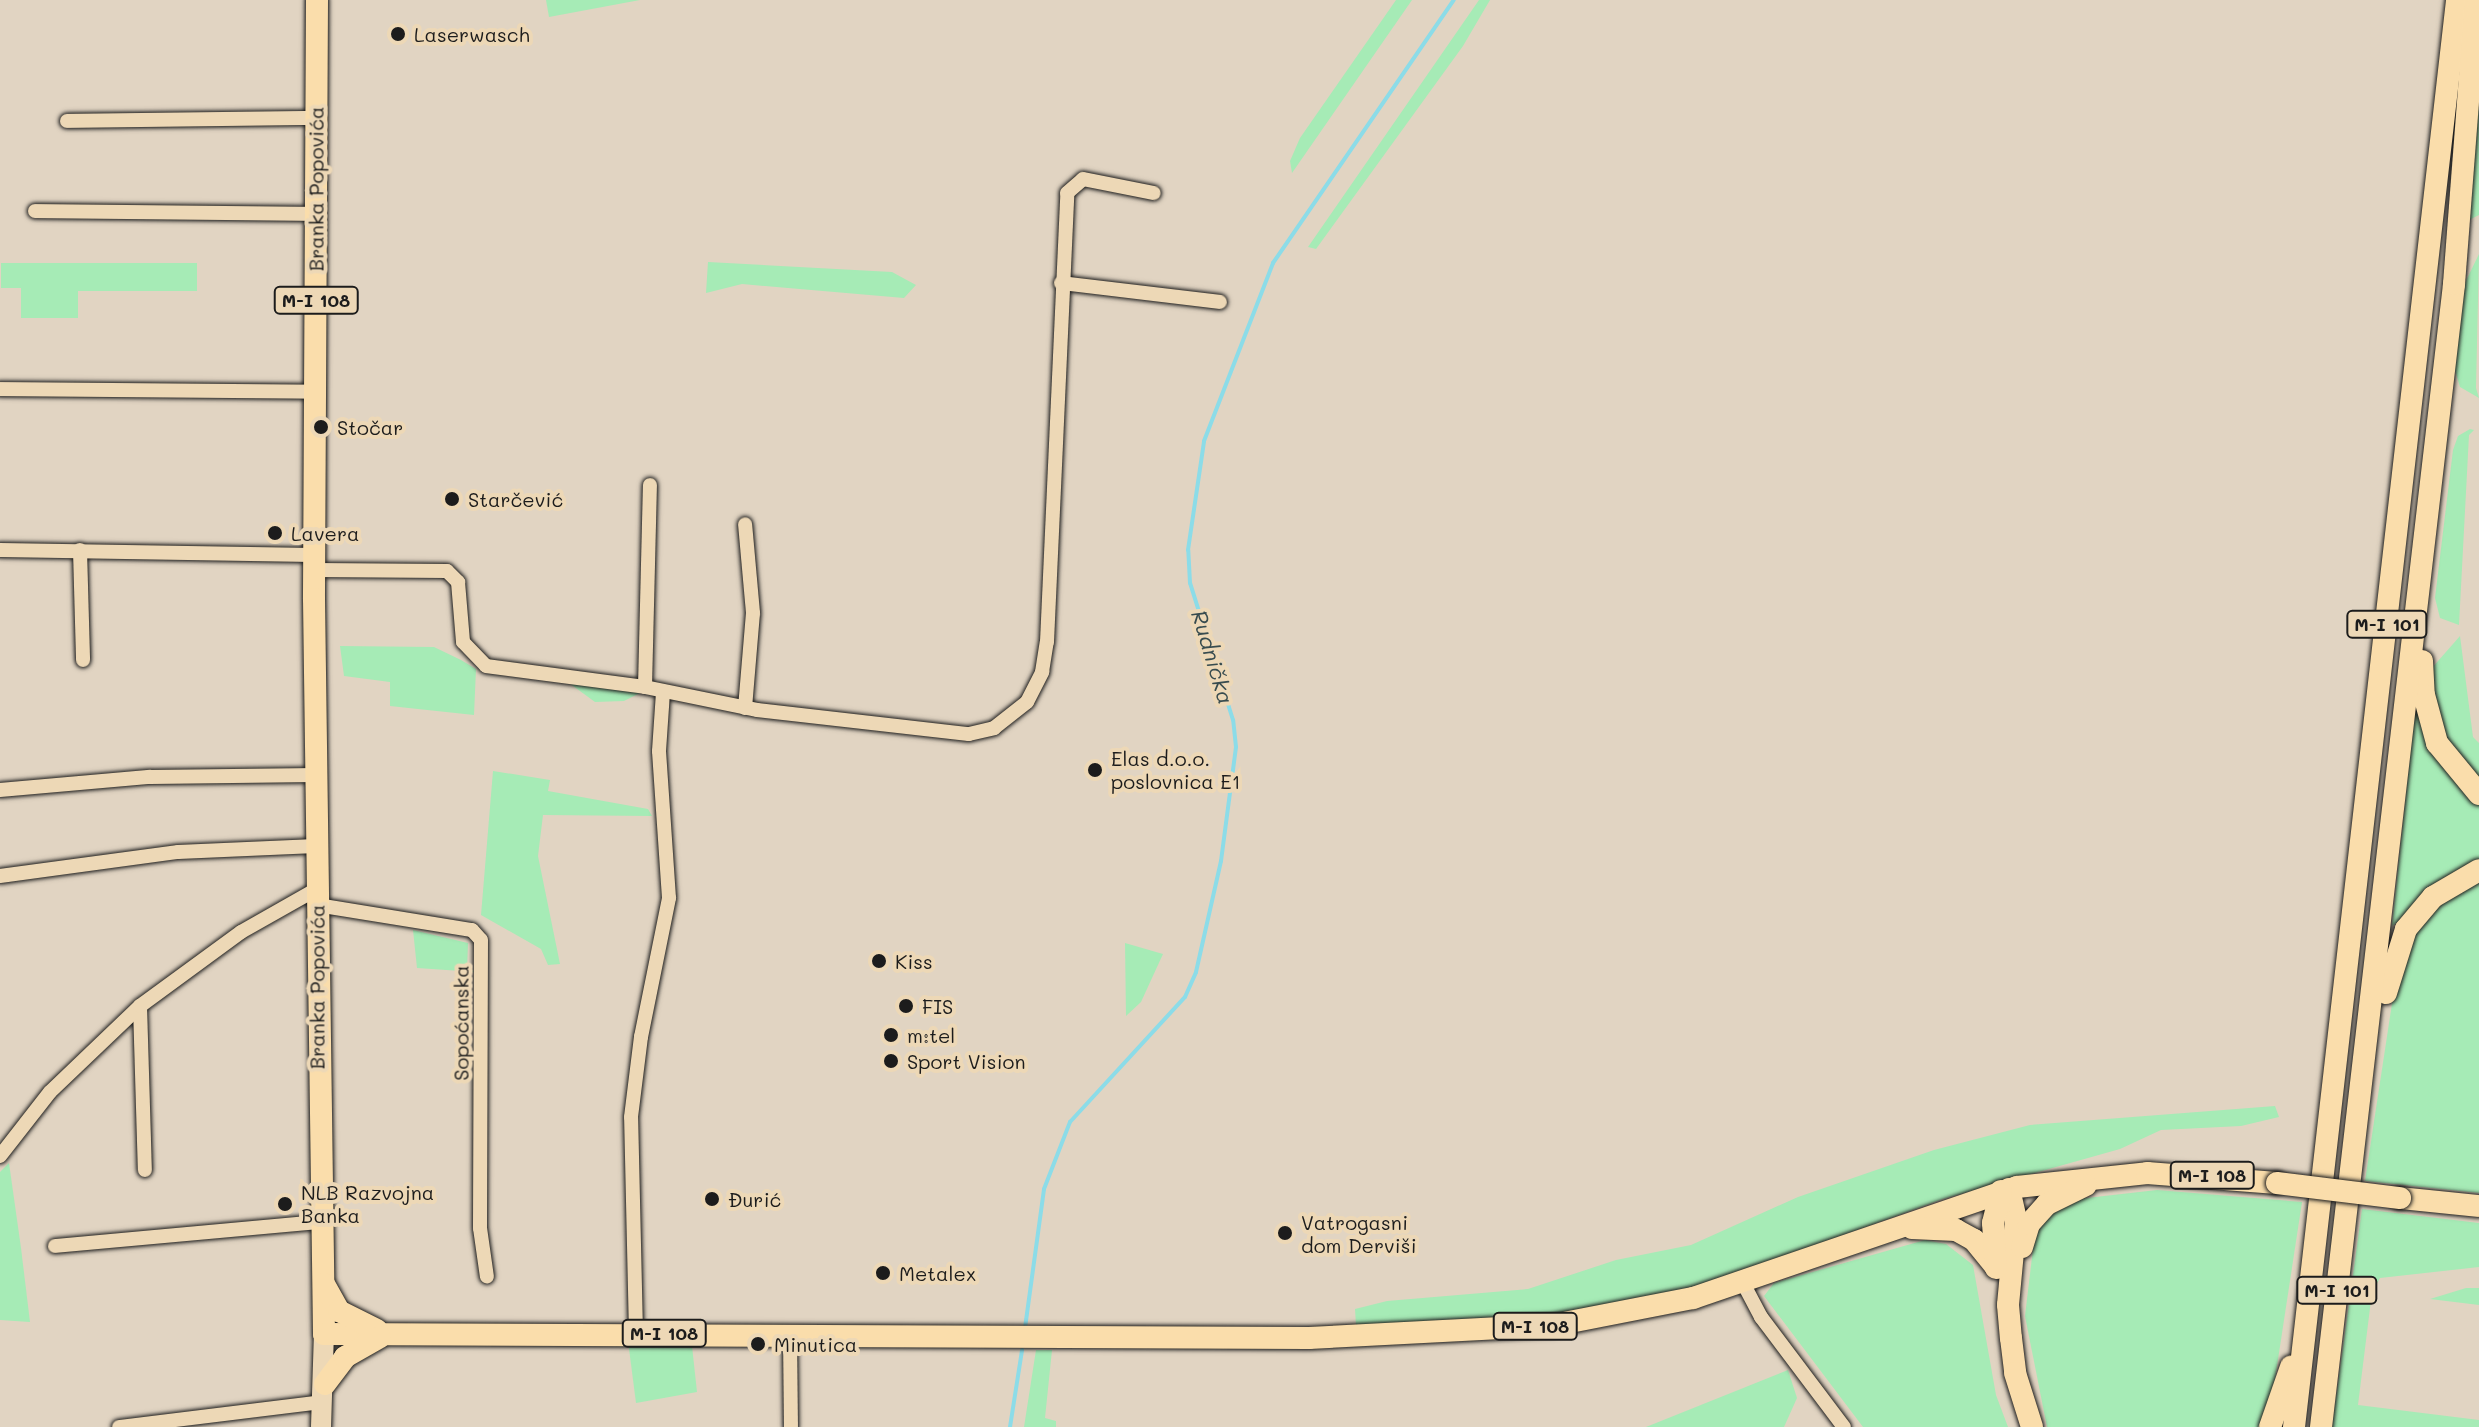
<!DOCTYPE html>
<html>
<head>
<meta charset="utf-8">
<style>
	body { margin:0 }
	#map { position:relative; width:2479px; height:1427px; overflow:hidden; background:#e1d4c2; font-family:Mali,sans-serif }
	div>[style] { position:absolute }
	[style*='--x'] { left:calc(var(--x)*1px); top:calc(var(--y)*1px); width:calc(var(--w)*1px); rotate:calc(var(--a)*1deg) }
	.green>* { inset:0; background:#a6ebb6 }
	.stream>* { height:4px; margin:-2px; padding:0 2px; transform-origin:2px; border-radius:2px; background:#8cdce8 }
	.roads { filter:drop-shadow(0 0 2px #1c1c1c) drop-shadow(0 0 2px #1c1c1c) }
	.minor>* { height:14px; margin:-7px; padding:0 7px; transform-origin:7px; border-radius:7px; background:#edd8b6 }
	.secondary>* { height:20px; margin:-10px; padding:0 10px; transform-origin:10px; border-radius:10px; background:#edd8b6 }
	.primary>* { height:22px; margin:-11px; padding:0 11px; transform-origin:11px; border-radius:11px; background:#faddab }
	.bridges { filter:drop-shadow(0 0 2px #1c1c1c) drop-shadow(0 0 2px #1c1c1c) }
	.primary-bridge>* { height:22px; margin:-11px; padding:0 11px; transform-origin:11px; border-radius:11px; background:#faddab }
	.dots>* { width:22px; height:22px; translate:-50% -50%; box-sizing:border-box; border:4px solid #edd8b6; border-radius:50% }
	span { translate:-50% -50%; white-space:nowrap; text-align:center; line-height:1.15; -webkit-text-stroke:8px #edd8b6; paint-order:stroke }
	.shield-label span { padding:2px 6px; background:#edd8b6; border:2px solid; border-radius:6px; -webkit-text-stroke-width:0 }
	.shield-label { font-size:18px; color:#1c1c1c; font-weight:700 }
	.poi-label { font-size:20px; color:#1c1c1c }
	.left { translate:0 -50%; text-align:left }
	.street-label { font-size:20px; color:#1c1c1c }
	.water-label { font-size:22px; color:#384c4f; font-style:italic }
</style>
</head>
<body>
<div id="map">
	<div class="green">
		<div style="clip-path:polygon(546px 0,640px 0,549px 17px)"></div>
		<div style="clip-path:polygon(1396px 0,1412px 0,1292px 173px,1290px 161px,1300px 138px)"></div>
		<div style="clip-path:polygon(1479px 0,1490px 0,1463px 46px,1316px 249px,1308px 247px)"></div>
		<div style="clip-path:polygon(2479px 94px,2479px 215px,2467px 221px)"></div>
		<div style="clip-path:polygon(2479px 254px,2476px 388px,2479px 398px,2460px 387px,2454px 367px,2462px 289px)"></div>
		<div style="clip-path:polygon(708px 262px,892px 272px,916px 285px,904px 298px,742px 284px,706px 293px)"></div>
		<div style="clip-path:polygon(1px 263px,197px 263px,197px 291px,78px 291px,78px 318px,21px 318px,21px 288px,1px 288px)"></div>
		<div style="clip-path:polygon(2470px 429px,2474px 430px,2469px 435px,2459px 625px,2440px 618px,2435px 598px,2453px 450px,2458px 436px)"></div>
		<div style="clip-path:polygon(2460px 636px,2473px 737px,2479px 743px,2479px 786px,2440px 738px,2431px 669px)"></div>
		<div style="clip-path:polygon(340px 646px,434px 647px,461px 660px,476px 669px,474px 715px,390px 706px,390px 682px,344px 676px)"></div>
		<div style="clip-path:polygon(569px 683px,644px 691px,624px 701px,595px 702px)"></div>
		<div style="clip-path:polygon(2416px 700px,2479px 802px,2479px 864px,2392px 926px)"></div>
		<div style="clip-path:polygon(493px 771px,550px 780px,548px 791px,648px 809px,652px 816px,543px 815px,538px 856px,560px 964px,548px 965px,541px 949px,481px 915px)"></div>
		<div style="clip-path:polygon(2479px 879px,2479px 1193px,2365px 1181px,2398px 964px,2423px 916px)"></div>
		<div style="clip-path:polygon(413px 930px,468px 943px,467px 969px,476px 972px,417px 968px)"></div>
		<div style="clip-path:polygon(1125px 943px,1163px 954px,1141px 1002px,1126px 1016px)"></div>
		<div style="clip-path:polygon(2275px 1106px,2279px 1117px,2241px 1126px,2161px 1130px,2120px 1149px,1943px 1199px,1700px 1287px,1551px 1316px,1356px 1325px,1355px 1309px,1387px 1301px,1528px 1289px,1616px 1260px,1691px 1245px,1798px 1197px,1934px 1150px,2030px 1125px)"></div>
		<div style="clip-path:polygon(9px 1163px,21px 1248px,30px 1322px,0 1320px,0 1172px)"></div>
		<div style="clip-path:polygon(2157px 1190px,2302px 1202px,2270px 1412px,2262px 1427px,2047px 1427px,2025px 1316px,2035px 1232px,2040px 1221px,2069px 1200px)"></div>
		<div style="clip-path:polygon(2362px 1209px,2479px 1223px,2479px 1267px,2380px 1278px,2372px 1292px,2358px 1405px,2479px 1420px,2479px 1427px,2332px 1427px)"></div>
		<div style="clip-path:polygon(1925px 1240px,1946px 1244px,1973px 1265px,1996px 1395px,2008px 1427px,1863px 1427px,1764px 1296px,1774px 1283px)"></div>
		<div style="clip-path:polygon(2466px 1288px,2479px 1288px,2479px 1305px,2430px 1299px)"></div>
		<div style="clip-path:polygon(628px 1341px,692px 1346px,697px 1392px,636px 1403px)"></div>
		<div style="clip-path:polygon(1036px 1350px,1052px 1350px,1045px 1418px,1056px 1421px,1056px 1427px,1024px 1427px)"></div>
		<div style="clip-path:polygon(1788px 1370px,1797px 1398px,1784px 1427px,1646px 1427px)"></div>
	</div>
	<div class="stream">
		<div style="--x:1025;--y:1328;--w:140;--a:-82.2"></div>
		<div style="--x:1044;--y:1189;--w:72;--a:-68.8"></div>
		<div style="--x:1070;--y:1122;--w:170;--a:-47.4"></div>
		<div style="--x:1185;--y:997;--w:27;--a:-66"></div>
		<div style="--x:1196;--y:972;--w:114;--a:-77.3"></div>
		<div style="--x:1221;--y:861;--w:115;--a:-82.5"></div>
		<div style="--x:1236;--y:747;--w:27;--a:-96"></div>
		<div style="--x:1233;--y:720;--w:144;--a:-107.4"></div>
		<div style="--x:1190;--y:583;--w:33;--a:-93"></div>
		<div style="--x:1188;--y:550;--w:110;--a:-81.6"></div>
		<div style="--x:1204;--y:441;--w:191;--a:-68.8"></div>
		<div style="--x:1273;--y:263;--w:319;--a:-55.5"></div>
		<div style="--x:1010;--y:1427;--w:78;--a:-81.1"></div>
	</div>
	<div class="roads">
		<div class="minor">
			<div style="--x:67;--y:121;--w:250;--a:-0.7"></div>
			<div style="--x:35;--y:211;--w:282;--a:0.6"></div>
			<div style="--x:1061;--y:283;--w:160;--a:6.8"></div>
			<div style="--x:0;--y:389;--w:315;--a:0.5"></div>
			<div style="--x:0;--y:550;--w:313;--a:0.9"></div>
			<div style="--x:80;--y:550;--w:110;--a:88.4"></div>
			<div style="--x:314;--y:570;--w:133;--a:0.4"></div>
			<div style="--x:447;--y:571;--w:16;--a:45"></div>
			<div style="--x:458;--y:582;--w:60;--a:85.2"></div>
			<div style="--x:463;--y:642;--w:33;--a:46"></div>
			<div style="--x:486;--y:666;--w:160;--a:7.5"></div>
			<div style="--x:645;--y:687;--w:114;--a:11.6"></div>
			<div style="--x:757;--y:710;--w:213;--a:6.5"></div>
			<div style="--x:969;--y:734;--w:26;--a:-13"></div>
			<div style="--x:994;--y:728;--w:42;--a:-38.2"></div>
			<div style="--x:1027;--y:702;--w:34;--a:-63"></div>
			<div style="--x:1042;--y:672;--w:30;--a:-81"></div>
			<div style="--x:1047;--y:642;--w:449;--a:-87.4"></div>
			<div style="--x:1067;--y:193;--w:21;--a:-41"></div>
			<div style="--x:1083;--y:179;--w:72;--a:11.2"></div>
			<div style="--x:645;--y:687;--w:202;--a:-88.6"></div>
			<div style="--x:745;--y:708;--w:95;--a:-85.2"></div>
			<div style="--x:753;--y:613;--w:89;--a:-95.1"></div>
			<div style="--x:0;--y:790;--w:151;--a:-5"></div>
			<div style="--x:150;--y:777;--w:166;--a:-0.7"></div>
			<div style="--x:0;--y:876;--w:180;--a:-7.7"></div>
			<div style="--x:178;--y:852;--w:138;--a:-2.5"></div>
			<div style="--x:317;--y:905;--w:157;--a:9.2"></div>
			<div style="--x:472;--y:930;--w:13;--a:48"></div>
			<div style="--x:481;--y:940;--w:288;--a:90.2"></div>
			<div style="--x:480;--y:1228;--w:49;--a:81.9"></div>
			<div style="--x:140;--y:1006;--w:164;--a:88.3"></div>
			<div style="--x:0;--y:1156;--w:81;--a:-52"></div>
			<div style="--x:50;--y:1092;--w:124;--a:-43.7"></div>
			<div style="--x:140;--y:1006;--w:125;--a:-36.2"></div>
			<div style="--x:241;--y:932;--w:87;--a:-29.5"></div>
			<div style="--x:55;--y:1246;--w:266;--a:-5.2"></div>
			<div style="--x:1742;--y:1281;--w:41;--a:62.2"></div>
			<div style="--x:1761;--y:1317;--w:138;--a:53"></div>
			<div style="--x:636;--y:1333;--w:216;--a:-91.3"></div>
			<div style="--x:631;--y:1117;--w:81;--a:-82.9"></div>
			<div style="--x:641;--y:1037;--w:142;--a:-78.6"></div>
			<div style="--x:669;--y:898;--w:147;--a:-93.9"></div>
			<div style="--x:659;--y:751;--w:58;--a:-86.1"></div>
			<div style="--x:790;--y:1334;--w:93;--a:89.4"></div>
			<div style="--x:119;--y:1427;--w:205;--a:-7"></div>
		</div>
		<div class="secondary">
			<div style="--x:321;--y:1427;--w:93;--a:-88.2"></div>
		</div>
		<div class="primary">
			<div style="--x:317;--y:0;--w:599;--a:90.29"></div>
			<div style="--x:314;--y:599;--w:735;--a:89.22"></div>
			<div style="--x:324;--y:1334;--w:985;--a:0.23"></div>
			<div style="--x:1309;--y:1338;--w:245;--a:-3"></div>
			<div style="--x:1554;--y:1325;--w:142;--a:-11"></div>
			<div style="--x:1693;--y:1298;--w:342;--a:-18.9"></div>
			<div style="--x:2017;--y:1187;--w:131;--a:-6.1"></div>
			<div style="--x:2147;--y:1173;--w:130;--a:4.4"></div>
			<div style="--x:2422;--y:661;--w:34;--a:87"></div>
			<div style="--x:2424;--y:695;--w:50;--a:74.8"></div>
			<div style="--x:2437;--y:743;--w:66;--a:50.5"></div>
			<div style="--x:2386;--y:993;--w:67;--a:-72.6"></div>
			<div style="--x:2406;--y:929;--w:42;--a:-49.8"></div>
			<div style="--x:2433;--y:897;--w:53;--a:-30.4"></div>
			<div style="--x:2009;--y:1189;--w:32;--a:77"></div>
			<div style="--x:2016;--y:1220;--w:85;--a:95.4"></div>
			<div style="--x:2008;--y:1305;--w:33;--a:85"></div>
			<div style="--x:2011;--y:1338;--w:35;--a:83"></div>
			<div style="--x:2015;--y:1373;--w:57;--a:72.5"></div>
			<div style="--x:2400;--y:1198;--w:79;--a:5.8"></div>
			<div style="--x:1912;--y:1228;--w:44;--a:2.6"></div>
			<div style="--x:1956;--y:1230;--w:21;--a:29"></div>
			<div style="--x:1974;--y:1240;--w:33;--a:51"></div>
			<div style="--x:2022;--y:1247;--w:24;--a:-73"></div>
			<div style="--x:2029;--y:1224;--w:27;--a:-48"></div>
			<div style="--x:2047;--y:1204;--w:43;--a:-26"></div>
			<div style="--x:1996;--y:1268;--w:45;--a:-93.8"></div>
			<div style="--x:1993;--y:1223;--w:33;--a:-76"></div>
			<div style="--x:324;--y:1284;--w:31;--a:61"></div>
			<div style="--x:339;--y:1311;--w:42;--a:26.6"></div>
			<div style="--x:325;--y:1384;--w:34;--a:-53"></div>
			<div style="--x:345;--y:1357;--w:40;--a:-29.7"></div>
			<div style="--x:2270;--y:1427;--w:64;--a:-70.7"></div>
			<div style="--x:2294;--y:1427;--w:1436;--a:-83.48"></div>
			<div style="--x:2321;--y:1427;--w:1151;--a:-83.36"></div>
			<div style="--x:2454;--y:284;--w:285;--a:-85.6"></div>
		</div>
	</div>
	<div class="bridges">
		<div class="primary-bridge">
			<div style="--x:2277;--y:1183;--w:124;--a:7"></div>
		</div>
	</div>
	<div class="dots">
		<div style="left:398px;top:34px;background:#1c1c1c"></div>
		<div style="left:321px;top:427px;background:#1c1c1c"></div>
		<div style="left:452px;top:499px;background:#1c1c1c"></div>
		<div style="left:275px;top:533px;background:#1c1c1c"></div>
		<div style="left:1095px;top:770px;background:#1c1c1c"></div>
		<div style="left:879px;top:961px;background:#1c1c1c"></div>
		<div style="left:906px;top:1006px;background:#1c1c1c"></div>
		<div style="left:891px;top:1035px;background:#1c1c1c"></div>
		<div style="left:891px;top:1061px;background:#1c1c1c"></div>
		<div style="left:712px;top:1199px;background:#1c1c1c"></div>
		<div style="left:285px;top:1204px;background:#1c1c1c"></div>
		<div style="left:1285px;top:1233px;background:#1c1c1c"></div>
		<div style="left:883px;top:1273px;background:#1c1c1c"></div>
		<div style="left:758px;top:1344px;background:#1c1c1c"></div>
	</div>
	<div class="shield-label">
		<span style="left:316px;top:300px">M-I 108</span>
		<span style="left:2387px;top:624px">M-I 101</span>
		<span style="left:2212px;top:1175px">M-I 108</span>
		<span style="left:2337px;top:1290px">M-I 101</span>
		<span style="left:1535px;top:1326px">M-I 108</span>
		<span style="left:664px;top:1333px">M-I 108</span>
	</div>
	<div class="poi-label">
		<span class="left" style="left:414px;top:34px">Laserwasch</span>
		<span class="left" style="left:337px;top:427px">Stočar</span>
		<span class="left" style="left:468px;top:499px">Starčević</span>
		<span class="left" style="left:291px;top:533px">Lavera</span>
		<span class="left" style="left:1111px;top:770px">Elas d.o.o.<br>poslovnica E1</span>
		<span class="left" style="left:895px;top:961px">Kiss</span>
		<span class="left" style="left:922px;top:1006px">FIS</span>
		<span class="left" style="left:907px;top:1035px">m:tel</span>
		<span class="left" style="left:907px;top:1061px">Sport Vision</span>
		<span class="left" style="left:301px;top:1204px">NLB Razvojna<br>Banka</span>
		<span class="left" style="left:728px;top:1199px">Đurić</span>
		<span class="left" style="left:1301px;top:1234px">Vatrogasni<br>dom Derviši</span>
		<span class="left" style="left:899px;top:1273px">Metalex</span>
		<span class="left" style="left:774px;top:1344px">Minutica</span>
	</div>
	<div class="street-label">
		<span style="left:316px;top:189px;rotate:-90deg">Branka Popovića</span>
		<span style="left:317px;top:987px;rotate:-90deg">Branka Popovića</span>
		<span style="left:461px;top:1023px;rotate:-90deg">Sopoćanska</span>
	</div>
	<div class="water-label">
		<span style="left:1213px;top:657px;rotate:73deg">Rudnička</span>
	</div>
</div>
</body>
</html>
